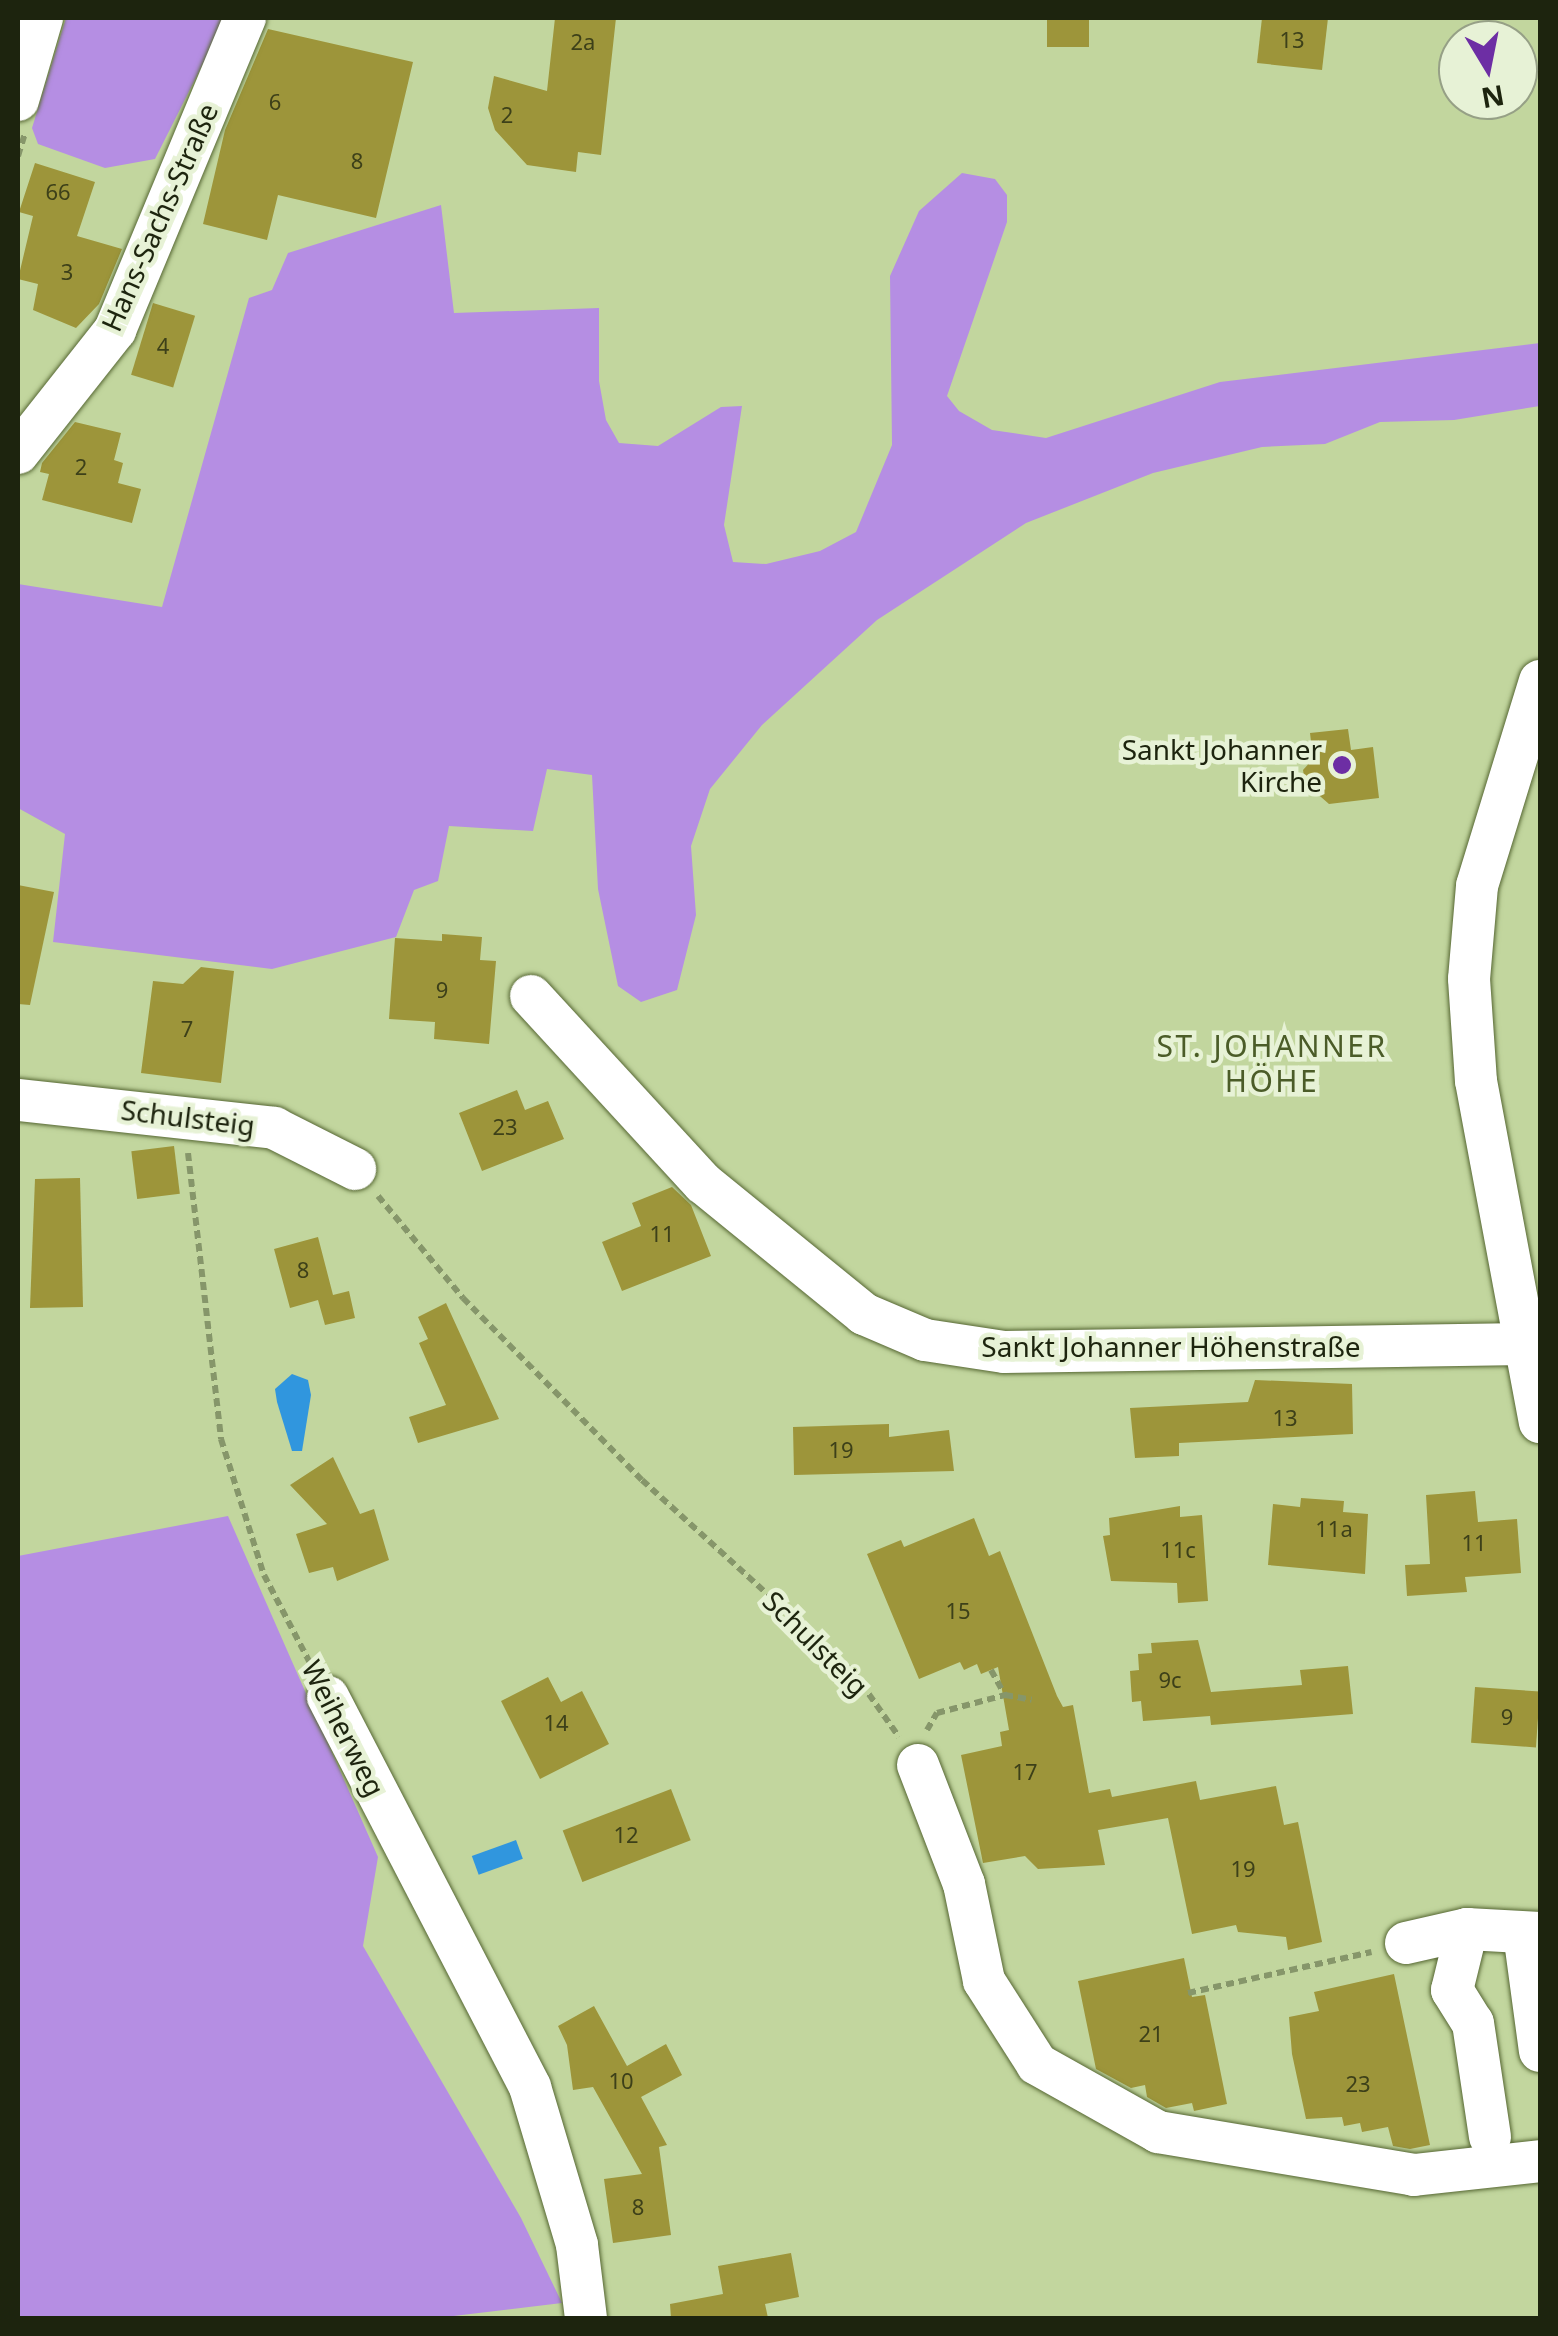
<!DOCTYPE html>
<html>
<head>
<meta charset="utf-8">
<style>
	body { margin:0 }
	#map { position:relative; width:1558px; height:2336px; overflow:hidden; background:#c2d69e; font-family:"Noto Sans",sans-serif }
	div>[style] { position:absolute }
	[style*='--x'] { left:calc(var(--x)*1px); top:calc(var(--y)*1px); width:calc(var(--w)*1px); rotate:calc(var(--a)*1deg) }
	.green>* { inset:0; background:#b58ee3 }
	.water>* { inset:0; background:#3096de; transform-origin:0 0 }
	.building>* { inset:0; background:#9d953a; transform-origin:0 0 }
	.path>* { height:6px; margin-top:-3px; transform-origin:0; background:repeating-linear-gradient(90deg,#86966a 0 8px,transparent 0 13px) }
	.roads { filter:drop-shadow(0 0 2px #566733) drop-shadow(0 0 2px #566733) }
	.minor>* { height:42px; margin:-21px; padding:0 21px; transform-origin:21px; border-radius:21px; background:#fff }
	.dots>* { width:28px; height:28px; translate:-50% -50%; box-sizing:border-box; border:5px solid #e7f2d6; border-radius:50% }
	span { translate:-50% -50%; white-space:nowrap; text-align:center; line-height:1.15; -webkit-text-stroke:9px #e7f2d6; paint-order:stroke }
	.number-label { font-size:22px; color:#3d4019 }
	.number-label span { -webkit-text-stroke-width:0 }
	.street-label { font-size:28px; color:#1d240e }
	.poi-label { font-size:28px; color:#1d240e }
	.right { translate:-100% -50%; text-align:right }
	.neighbourhood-label { font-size:30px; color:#4b5c28; letter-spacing:2.5px }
	.frame { position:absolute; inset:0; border:20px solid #1d240e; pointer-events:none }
	.north { position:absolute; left:1438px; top:20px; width:100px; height:100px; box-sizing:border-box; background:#e7f2d6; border:2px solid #96a086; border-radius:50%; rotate:170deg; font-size:28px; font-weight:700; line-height:40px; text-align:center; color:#1d240e }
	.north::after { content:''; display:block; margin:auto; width:35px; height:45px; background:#6d2ea4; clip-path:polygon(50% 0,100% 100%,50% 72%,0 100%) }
</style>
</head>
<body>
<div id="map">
	<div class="green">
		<div style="clip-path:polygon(66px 18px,226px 18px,155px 159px,105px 168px,38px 144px,32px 128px)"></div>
		<div style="clip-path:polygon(962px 173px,995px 179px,1007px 195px,1007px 222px,947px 396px,959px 411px,992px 430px,1046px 438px,1220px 382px,1540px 343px,1540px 406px,1454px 420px,1380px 422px,1325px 444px,1262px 447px,1153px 473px,1026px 523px,877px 620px,762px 725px,710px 789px,691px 846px,696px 915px,677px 990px,641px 1002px,618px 986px,598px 889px,592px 775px,547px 769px,533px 831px,449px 826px,438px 881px,414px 890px,396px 937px,272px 969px,53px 942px,65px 834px,18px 808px,18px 584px,162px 607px,249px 298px,272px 290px,288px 253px,441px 205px,454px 313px,599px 308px,599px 381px,606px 420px,619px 443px,658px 446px,721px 407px,742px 406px,724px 525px,733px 562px,766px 564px,820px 551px,856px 532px,892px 445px,890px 276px,919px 211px)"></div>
		<div style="clip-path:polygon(228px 1516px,378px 1857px,363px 1946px,521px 2218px,562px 2303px,437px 2318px,18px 2318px,18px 1556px)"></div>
	</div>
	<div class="water">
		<div style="clip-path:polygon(292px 1374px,308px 1380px,311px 1395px,302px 1451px,292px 1451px,277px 1402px,275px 1389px)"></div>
		<div style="left:516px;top:1840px;width:20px;height:47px;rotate:70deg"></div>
	</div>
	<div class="building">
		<div style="clip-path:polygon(555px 18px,616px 18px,601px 155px,578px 152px,576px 172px,527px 165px,495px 130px,488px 108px,494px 76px,547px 91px)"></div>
		<div style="left:1047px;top:18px;width:42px;height:29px"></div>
		<div style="clip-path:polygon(1262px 18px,1328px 18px,1322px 70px,1257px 63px)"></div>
		<div style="clip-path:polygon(268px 29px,413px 62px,376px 218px,278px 195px,267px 240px,203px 224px,225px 130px)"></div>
		<div style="clip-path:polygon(35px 163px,95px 182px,77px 236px,122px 249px,99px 304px,76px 328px,33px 310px,38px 284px,18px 279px,33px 216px,19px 212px)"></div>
		<div style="left:153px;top:303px;width:44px;height:75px;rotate:17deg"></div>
		<div style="clip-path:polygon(75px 422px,121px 433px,114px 460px,123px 463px,118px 483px,141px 489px,132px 523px,42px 500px,49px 474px,40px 472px,42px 463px)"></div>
		<div style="clip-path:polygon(1348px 729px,1351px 750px,1373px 747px,1379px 798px,1329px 804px,1305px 783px,1303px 770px,1313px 759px,1310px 733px)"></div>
		<div style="clip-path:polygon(18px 885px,54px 892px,30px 1005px,18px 1004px)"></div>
		<div style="clip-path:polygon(442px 934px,482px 937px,480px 960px,496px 961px,489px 1044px,434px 1039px,435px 1022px,389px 1019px,395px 938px,442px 941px)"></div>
		<div style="clip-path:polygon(201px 967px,234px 971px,221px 1083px,141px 1073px,153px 981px,183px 984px)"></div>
		<div style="clip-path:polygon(517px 1090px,525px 1110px,548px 1101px,564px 1139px,482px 1171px,459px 1113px)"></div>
		<div style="left:174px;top:1146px;width:48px;height:43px;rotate:83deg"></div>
		<div style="clip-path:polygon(80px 1178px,83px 1307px,30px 1308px,35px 1179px)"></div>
		<div style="clip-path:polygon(672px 1187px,691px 1205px,711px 1256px,622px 1291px,602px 1242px,641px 1226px,632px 1203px)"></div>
		<div style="clip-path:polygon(318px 1237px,333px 1295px,349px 1291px,355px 1318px,325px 1325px,318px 1300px,290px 1308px,274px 1249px)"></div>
		<div style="clip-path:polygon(446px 1303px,499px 1419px,418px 1443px,409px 1417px,446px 1405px,419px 1343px,428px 1339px,418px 1317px)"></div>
		<div style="clip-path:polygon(1255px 1380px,1352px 1384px,1353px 1434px,1179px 1443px,1179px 1456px,1135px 1458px,1130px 1408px,1248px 1402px)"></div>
		<div style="clip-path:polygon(889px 1424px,889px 1437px,949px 1430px,954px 1471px,794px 1475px,793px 1427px)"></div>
		<div style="clip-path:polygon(333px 1457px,360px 1514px,374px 1509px,389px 1560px,337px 1581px,333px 1567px,309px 1573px,296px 1534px,327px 1524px,290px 1485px)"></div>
		<div style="clip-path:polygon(1475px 1491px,1478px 1522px,1517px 1519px,1521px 1573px,1465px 1577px,1467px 1592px,1407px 1596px,1405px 1565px,1430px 1564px,1426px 1495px)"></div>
		<div style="clip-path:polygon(1301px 1498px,1344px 1501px,1343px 1512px,1368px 1514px,1365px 1574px,1268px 1565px,1273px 1504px,1300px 1507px)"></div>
		<div style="clip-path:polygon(1180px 1506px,1180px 1517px,1202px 1515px,1208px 1601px,1178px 1603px,1177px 1583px,1111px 1581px,1103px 1536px,1110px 1535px,1109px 1518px)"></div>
		<div style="clip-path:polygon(974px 1518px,989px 1556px,1000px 1551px,1057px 1696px,1063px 1707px,1073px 1705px,1089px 1793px,1110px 1789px,1112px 1797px,1196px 1781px,1200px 1800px,1276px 1786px,1284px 1825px,1298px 1822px,1322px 1942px,1288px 1950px,1286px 1937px,1238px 1932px,1236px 1925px,1192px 1934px,1168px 1818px,1098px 1830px,1105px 1865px,1038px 1869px,1025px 1856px,983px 1863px,961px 1755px,1002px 1746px,1000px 1732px,1009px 1730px,998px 1667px,981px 1674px,977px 1664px,964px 1670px,960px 1662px,919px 1679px,867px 1554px,901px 1540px,904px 1547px)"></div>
		<div style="clip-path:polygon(1198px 1640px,1211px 1692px,1302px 1685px,1300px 1670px,1348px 1666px,1353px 1714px,1211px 1725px,1210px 1716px,1143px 1721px,1141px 1701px,1132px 1702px,1130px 1671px,1139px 1670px,1138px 1654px,1152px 1653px,1151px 1643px)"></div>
		<div style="clip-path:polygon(548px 1677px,561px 1702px,582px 1691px,609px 1744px,540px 1779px,501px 1701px)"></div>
		<div style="left:1475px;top:1687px;width:65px;height:56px;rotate:4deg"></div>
		<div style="left:671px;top:1789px;width:55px;height:116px;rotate:69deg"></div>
		<div style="clip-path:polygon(1184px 1958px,1192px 1997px,1205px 1995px,1227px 2104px,1194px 2111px,1192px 2103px,1166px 2108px,1147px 2097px,1145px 2085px,1131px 2088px,1096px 2069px,1078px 1981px)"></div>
		<div style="clip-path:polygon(1394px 1974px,1430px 2145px,1410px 2149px,1393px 2146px,1388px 2127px,1362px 2132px,1360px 2123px,1344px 2126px,1342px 2117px,1306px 2119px,1292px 2054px,1289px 2017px,1319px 2011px,1314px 1992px)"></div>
		<div style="clip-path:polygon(594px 2006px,627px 2066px,666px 2044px,682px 2075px,641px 2097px,667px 2145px,659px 2147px,671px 2235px,613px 2243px,604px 2179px,642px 2174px,593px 2087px,573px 2090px,567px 2045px,558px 2026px)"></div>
		<div style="clip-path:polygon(791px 2253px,799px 2297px,765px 2304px,768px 2318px,671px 2318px,670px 2304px,723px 2294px,718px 2266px)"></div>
	</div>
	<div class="path">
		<div style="--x:1028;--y:18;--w:2;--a:90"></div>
		<div style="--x:18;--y:156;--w:24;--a:-73"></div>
		<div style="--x:188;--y:1153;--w:288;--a:83.4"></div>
		<div style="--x:221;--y:1439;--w:143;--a:72.5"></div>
		<div style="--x:264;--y:1575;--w:102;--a:62.4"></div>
		<div style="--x:378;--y:1196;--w:133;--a:50.2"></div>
		<div style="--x:463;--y:1298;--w:255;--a:45.5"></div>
		<div style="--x:642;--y:1480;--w:287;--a:42.3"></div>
		<div style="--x:854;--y:1673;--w:78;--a:54.9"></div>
		<div style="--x:991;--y:1670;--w:29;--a:61"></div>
		<div style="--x:1005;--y:1695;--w:27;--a:10"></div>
		<div style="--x:927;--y:1730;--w:20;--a:-60"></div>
		<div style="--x:937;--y:1713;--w:70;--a:-14.8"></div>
		<div style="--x:1188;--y:1993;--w:188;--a:-12.6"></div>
	</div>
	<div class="roads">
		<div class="minor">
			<div style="--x:18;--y:100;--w:85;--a:-73.7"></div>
			<div style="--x:18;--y:453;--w:157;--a:-51.7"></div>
			<div style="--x:115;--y:330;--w:338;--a:-67.4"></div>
			<div style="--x:1540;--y:681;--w:214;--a:107.1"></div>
			<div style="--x:1477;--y:886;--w:93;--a:94.9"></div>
			<div style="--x:1469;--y:979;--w:102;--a:86.1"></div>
			<div style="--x:1476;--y:1081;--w:347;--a:79.4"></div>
			<div style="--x:531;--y:996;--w:254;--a:47.4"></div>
			<div style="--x:703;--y:1183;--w:208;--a:39.1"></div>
			<div style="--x:864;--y:1314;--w:66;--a:23.1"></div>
			<div style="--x:925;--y:1340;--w:80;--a:8.6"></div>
			<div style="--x:1004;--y:1352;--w:521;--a:-0.88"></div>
			<div style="--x:18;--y:1100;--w:258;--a:6.2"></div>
			<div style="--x:274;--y:1128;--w:91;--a:26.8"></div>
			<div style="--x:328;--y:1697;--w:439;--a:62.6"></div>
			<div style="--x:530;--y:2087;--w:165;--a:73.4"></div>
			<div style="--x:577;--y:2245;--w:74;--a:83"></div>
			<div style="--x:918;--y:1765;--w:128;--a:68.9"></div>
			<div style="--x:964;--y:1884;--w:99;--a:78.3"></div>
			<div style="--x:984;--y:1981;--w:98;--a:57.4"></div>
			<div style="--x:1037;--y:2064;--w:139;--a:29.3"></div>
			<div style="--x:1158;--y:2132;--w:260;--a:9.5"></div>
			<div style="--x:1414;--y:2175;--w:127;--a:-6.3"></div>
			<div style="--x:1467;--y:1929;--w:63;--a:103.8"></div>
			<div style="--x:1452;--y:1990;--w:39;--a:58"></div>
			<div style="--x:1473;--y:2023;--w:115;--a:81.5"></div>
			<div style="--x:1524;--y:1933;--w:119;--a:82.3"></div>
			<div style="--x:1406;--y:1943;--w:63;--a:-12.9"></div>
			<div style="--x:1467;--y:1929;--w:73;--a:3.1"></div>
		</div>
	</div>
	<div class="dots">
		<div style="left:1342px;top:765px;background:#6d2ea4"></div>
	</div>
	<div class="number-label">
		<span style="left:1292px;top:40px">13</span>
		<span style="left:583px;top:42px">2a</span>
		<span style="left:275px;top:102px">6</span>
		<span style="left:507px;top:115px">2</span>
		<span style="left:357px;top:161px">8</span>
		<span style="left:58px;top:192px">66</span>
		<span style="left:67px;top:272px">3</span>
		<span style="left:163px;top:346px">4</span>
		<span style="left:81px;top:467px">2</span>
		<span style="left:442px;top:990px">9</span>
		<span style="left:187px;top:1029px">7</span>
		<span style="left:505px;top:1127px">23</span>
		<span style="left:662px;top:1234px">11</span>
		<span style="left:303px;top:1270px">8</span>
		<span style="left:1285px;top:1418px">13</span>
		<span style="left:841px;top:1450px">19</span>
		<span style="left:1334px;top:1529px">11a</span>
		<span style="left:1474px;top:1543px">11</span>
		<span style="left:1178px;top:1550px">11c</span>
		<span style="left:958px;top:1611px">15</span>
		<span style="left:1170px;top:1680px">9c</span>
		<span style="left:1507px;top:1717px">9</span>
		<span style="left:556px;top:1723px">14</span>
		<span style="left:1025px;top:1772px">17</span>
		<span style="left:626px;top:1835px">12</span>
		<span style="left:1243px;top:1869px">19</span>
		<span style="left:1151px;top:2034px">21</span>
		<span style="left:621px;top:2081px">10</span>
		<span style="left:1358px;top:2084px">23</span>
		<span style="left:638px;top:2207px">8</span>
	</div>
	<div class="street-label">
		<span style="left:159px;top:217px;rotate:-66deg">Hans-Sachs-Straße</span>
		<span style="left:188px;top:1117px;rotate:7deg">Schulsteig</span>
		<span style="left:1171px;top:1346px">Sankt Johanner Höhenstraße</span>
		<span style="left:816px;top:1643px;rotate:45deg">Schulsteig</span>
		<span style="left:344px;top:1728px;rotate:63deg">Weiherweg</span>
	</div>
	<div class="poi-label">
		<span class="right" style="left:1322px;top:765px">Sankt Johanner<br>Kirche</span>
	</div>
	<div class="neighbourhood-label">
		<span style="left:1272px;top:1063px">ST. JOHANNER<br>HÖHE</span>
	</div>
	<div class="frame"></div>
	<div class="north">N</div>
</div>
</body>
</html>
